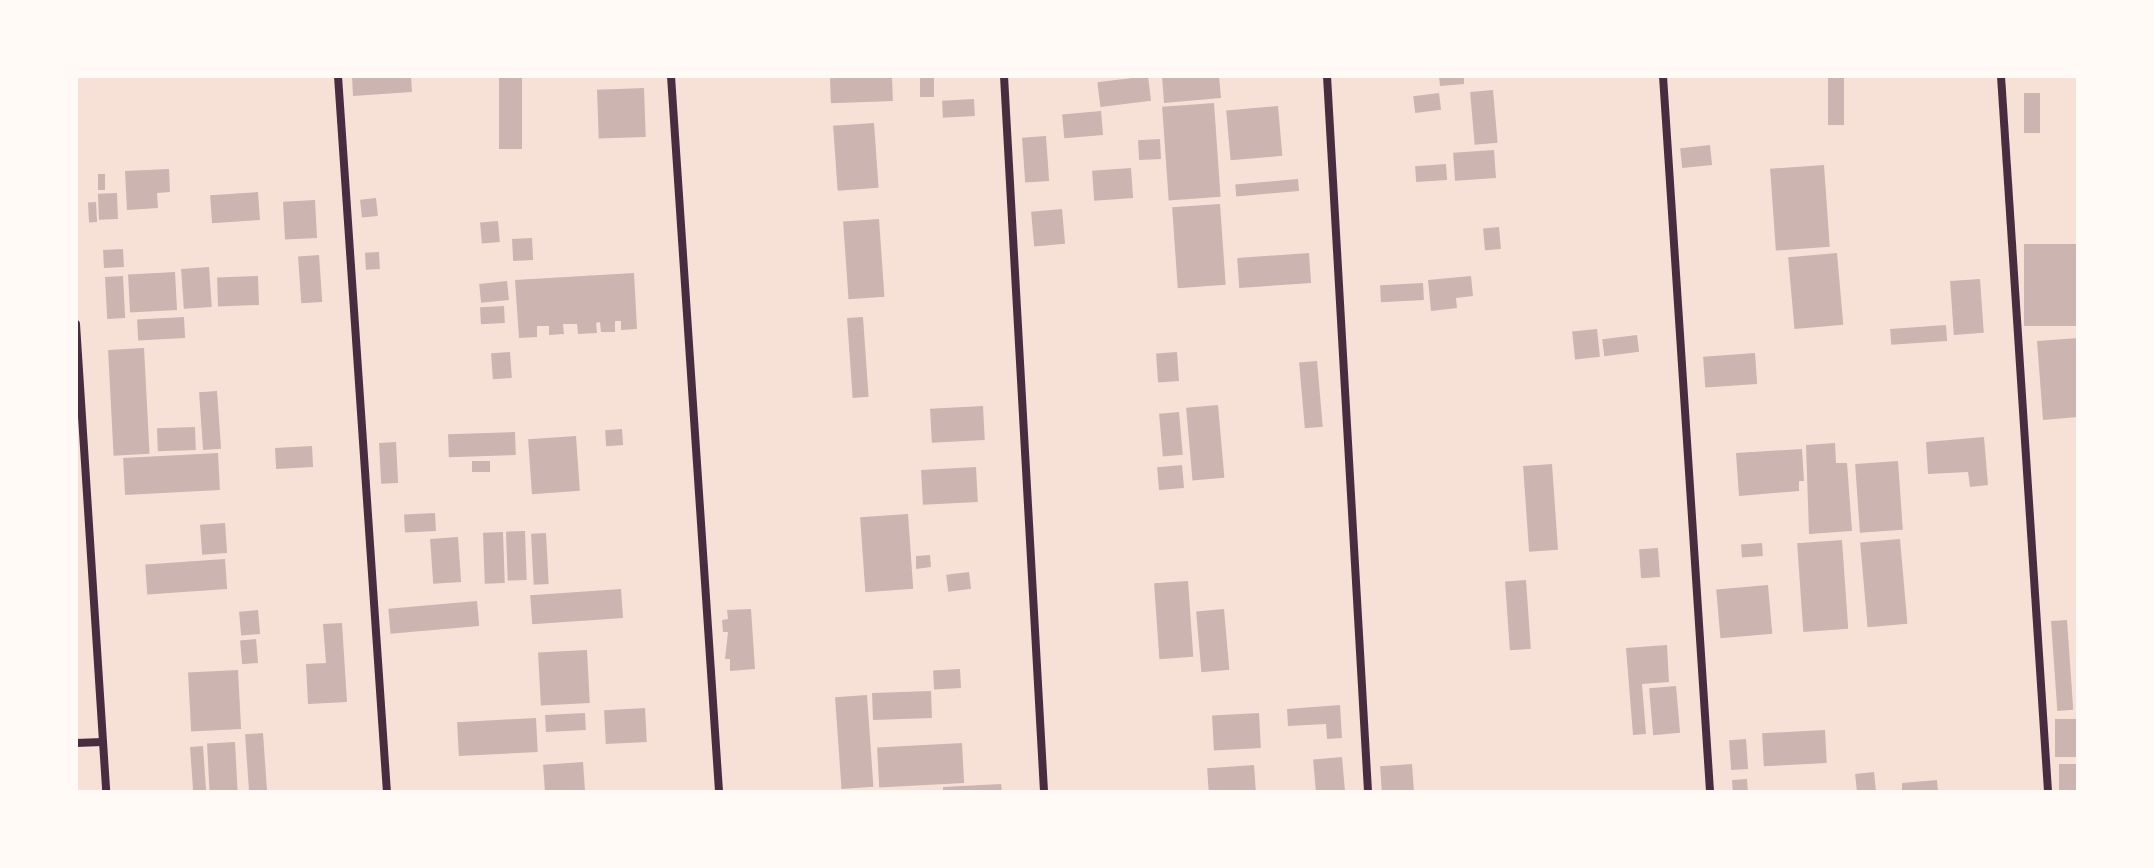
<!DOCTYPE html>
<html>
<head>
<meta charset="utf-8">
<style>
	body { margin:0 }
	#map { position:relative; width:2154px; height:868px; overflow:hidden; background:#f7e1d7; font-family:Raleway,sans-serif }
	div>[style] { position:absolute }
	[style*='--x'] { left:calc(var(--x)*1px); top:calc(var(--y)*1px); width:calc(var(--w)*1px); rotate:calc(var(--a)*1deg) }
	.building>* { inset:0; background:#ccb4b1; transform-origin:0 0 }
	.minor>* { height:8px; margin:-4px; padding:0 4px; transform-origin:4px; border-radius:4px; background:#4a2c40 }
	span { translate:-50% -50%; white-space:nowrap; text-align:center; line-height:1.15; -webkit-text-stroke:8px #fffaf5; paint-order:stroke }
	.frame { position:absolute; inset:0; border:78px solid #fffaf5; pointer-events:none }
</style>
</head>
<body>
<div id="map">
	<div class="building">
		<div style="clip-path:polygon(352px 76px,411px 76px,412px 92px,353px 96px)"></div>
		<div style="left:499px;top:76px;width:23px;height:73px"></div>
		<div style="left:892px;top:76px;width:25px;height:62px;rotate:88deg"></div>
		<div style="left:920px;top:76px;width:14px;height:21px"></div>
		<div style="left:1148px;top:76px;width:25px;height:51px;rotate:83deg"></div>
		<div style="clip-path:polygon(1162px 76px,1219px 76px,1221px 98px,1164px 103px)"></div>
		<div style="clip-path:polygon(1439px 76px,1464px 76px,1464px 84px,1440px 86px)"></div>
		<div style="left:1828px;top:76px;width:16px;height:49px"></div>
		<div style="left:644px;top:88px;width:49px;height:47px;rotate:88deg"></div>
		<div style="left:1493px;top:90px;width:53px;height:23px;rotate:85deg"></div>
		<div style="left:1439px;top:93px;width:17px;height:26px;rotate:83deg"></div>
		<div style="left:2024px;top:93px;width:16px;height:40px"></div>
		<div style="left:974px;top:99px;width:17px;height:32px;rotate:87deg"></div>
		<div style="left:1214px;top:103px;width:94px;height:52px;rotate:86deg"></div>
		<div style="left:1278px;top:106px;width:50px;height:52px;rotate:85deg"></div>
		<div style="left:1101px;top:111px;width:24px;height:39px;rotate:85deg"></div>
		<div style="left:874px;top:123px;width:65px;height:41px;rotate:86deg"></div>
		<div style="left:1046px;top:136px;width:45px;height:24px;rotate:86deg"></div>
		<div style="left:1160px;top:139px;width:20px;height:22px;rotate:87deg"></div>
		<div style="left:1710px;top:145px;width:20px;height:30px;rotate:84deg"></div>
		<div style="left:1494px;top:150px;width:28px;height:41px;rotate:86deg"></div>
		<div style="left:1446px;top:164px;width:16px;height:31px;rotate:86deg"></div>
		<div style="left:1824px;top:165px;width:82px;height:54px;rotate:86deg"></div>
		<div style="left:1131px;top:168px;width:30px;height:39px;rotate:86deg"></div>
		<div style="clip-path:polygon(169px 169px,170px 192px,157px 193px,158px 208px,127px 210px,125px 171px)"></div>
		<div style="left:98px;top:174px;width:7px;height:16px"></div>
		<div style="left:1298px;top:179px;width:12px;height:63px;rotate:85deg"></div>
		<div style="left:258px;top:192px;width:28px;height:48px;rotate:86deg"></div>
		<div style="left:117px;top:193px;width:26px;height:19px;rotate:88deg"></div>
		<div style="left:376px;top:198px;width:18px;height:16px;rotate:84deg"></div>
		<div style="left:315px;top:200px;width:38px;height:32px;rotate:87deg"></div>
		<div style="left:96px;top:202px;width:20px;height:8px;rotate:87deg"></div>
		<div style="left:1220px;top:204px;width:81px;height:48px;rotate:86deg"></div>
		<div style="left:1062px;top:209px;width:35px;height:31px;rotate:85deg"></div>
		<div style="left:879px;top:219px;width:78px;height:36px;rotate:86deg"></div>
		<div style="left:498px;top:221px;width:21px;height:18px;rotate:85deg"></div>
		<div style="left:1499px;top:227px;width:22px;height:16px;rotate:85deg"></div>
		<div style="left:532px;top:238px;width:22px;height:20px;rotate:87deg"></div>
		<div style="left:2078px;top:244px;width:82px;height:54px;rotate:90deg"></div>
		<div style="left:123px;top:249px;width:18px;height:20px;rotate:87deg"></div>
		<div style="left:379px;top:252px;width:17px;height:14px;rotate:87deg"></div>
		<div style="left:1309px;top:253px;width:30px;height:72px;rotate:86deg"></div>
		<div style="left:1837px;top:253px;width:72px;height:49px;rotate:85deg"></div>
		<div style="left:319px;top:255px;width:47px;height:21px;rotate:86deg"></div>
		<div style="left:209px;top:267px;width:40px;height:28px;rotate:86deg"></div>
		<div style="left:175px;top:272px;width:38px;height:47px;rotate:87deg"></div>
		<div style="clip-path:polygon(634px 273px,637px 329px,621px 330px,621px 321px,615px 321px,615px 332px,601px 332px,600px 322px,596px 323px,597px 333px,578px 334px,577px 324px,563px 324px,564px 334px,549px 335px,549px 326px,537px 326px,537px 337px,519px 338px,515px 280px)"></div>
		<div style="left:123px;top:276px;width:42px;height:18px;rotate:87deg"></div>
		<div style="left:258px;top:276px;width:29px;height:41px;rotate:88deg"></div>
		<div style="clip-path:polygon(1471px 276px,1473px 296px,1456px 298px,1457px 308px,1431px 311px,1428px 280px)"></div>
		<div style="left:1980px;top:279px;width:54px;height:30px;rotate:86deg"></div>
		<div style="left:507px;top:281px;width:19px;height:28px;rotate:84deg"></div>
		<div style="left:1423px;top:283px;width:17px;height:43px;rotate:87deg"></div>
		<div style="left:504px;top:306px;width:17px;height:24px;rotate:87deg"></div>
		<div style="left:184px;top:317px;width:21px;height:47px;rotate:87deg"></div>
		<div style="left:863px;top:317px;width:80px;height:16px;rotate:86deg"></div>
		<div style="left:1946px;top:325px;width:16px;height:56px;rotate:86deg"></div>
		<div style="left:1597px;top:329px;width:28px;height:25px;rotate:84deg"></div>
		<div style="left:1637px;top:335px;width:17px;height:35px;rotate:83deg"></div>
		<div style="clip-path:polygon(2078px 338px,2078px 417px,2043px 420px,2037px 341px)"></div>
		<div style="left:144px;top:348px;width:106px;height:36px;rotate:87deg"></div>
		<div style="left:510px;top:352px;width:26px;height:19px;rotate:86deg"></div>
		<div style="left:1177px;top:352px;width:29px;height:21px;rotate:86deg"></div>
		<div style="left:1755px;top:353px;width:31px;height:52px;rotate:86deg"></div>
		<div style="left:1317px;top:361px;width:66px;height:18px;rotate:85deg"></div>
		<div style="left:217px;top:391px;width:58px;height:18px;rotate:86deg"></div>
		<div style="left:1218px;top:405px;width:73px;height:32px;rotate:85deg"></div>
		<div style="left:983px;top:406px;width:34px;height:53px;rotate:87deg"></div>
		<div style="left:1179px;top:412px;width:43px;height:20px;rotate:85deg"></div>
		<div style="left:195px;top:427px;width:23px;height:38px;rotate:88deg"></div>
		<div style="left:622px;top:429px;width:16px;height:17px;rotate:86deg"></div>
		<div style="left:515px;top:432px;width:23px;height:67px;rotate:88deg"></div>
		<div style="left:576px;top:436px;width:55px;height:48px;rotate:86deg"></div>
		<div style="clip-path:polygon(1984px 437px,1988px 485px,1970px 487px,1968px 472px,1928px 474px,1926px 442px)"></div>
		<div style="left:396px;top:442px;width:41px;height:17px;rotate:87deg"></div>
		<div style="clip-path:polygon(1835px 443px,1836px 463px,1847px 463px,1852px 531px,1809px 534px,1806px 445px)"></div>
		<div style="left:312px;top:446px;width:21px;height:37px;rotate:87deg"></div>
		<div style="clip-path:polygon(1802px 449px,1804px 481px,1799px 481px,1799px 491px,1739px 496px,1736px 453px)"></div>
		<div style="left:218px;top:453px;width:37px;height:95px;rotate:87deg"></div>
		<div style="left:490px;top:461px;width:11px;height:18px;rotate:90deg"></div>
		<div style="left:1898px;top:461px;width:69px;height:43px;rotate:86deg"></div>
		<div style="left:1552px;top:464px;width:86px;height:29px;rotate:86deg"></div>
		<div style="left:1182px;top:465px;width:23px;height:25px;rotate:85deg"></div>
		<div style="left:976px;top:467px;width:35px;height:55px;rotate:87deg"></div>
		<div style="left:435px;top:513px;width:18px;height:31px;rotate:87deg"></div>
		<div style="left:908px;top:514px;width:75px;height:48px;rotate:86deg"></div>
		<div style="left:225px;top:523px;width:30px;height:25px;rotate:86deg"></div>
		<div style="left:525px;top:531px;width:49px;height:19px;rotate:88deg"></div>
		<div style="left:503px;top:532px;width:51px;height:20px;rotate:88deg"></div>
		<div style="left:546px;top:533px;width:51px;height:15px;rotate:87deg"></div>
		<div style="left:458px;top:537px;width:45px;height:28px;rotate:86deg"></div>
		<div style="left:1900px;top:539px;width:85px;height:40px;rotate:85deg"></div>
		<div style="left:1842px;top:540px;width:89px;height:45px;rotate:86deg"></div>
		<div style="left:1762px;top:543px;width:13px;height:21px;rotate:86deg"></div>
		<div style="left:1658px;top:548px;width:29px;height:19px;rotate:86deg"></div>
		<div style="clip-path:polygon(930px 555px,931px 567px,916px 569px,916px 556px)"></div>
		<div style="left:225px;top:559px;width:30px;height:80px;rotate:86deg"></div>
		<div style="left:969px;top:572px;width:17px;height:23px;rotate:83deg"></div>
		<div style="left:1526px;top:580px;width:69px;height:21px;rotate:86deg"></div>
		<div style="left:1188px;top:581px;width:76px;height:34px;rotate:86deg"></div>
		<div style="left:1768px;top:585px;width:49px;height:52px;rotate:85deg"></div>
		<div style="left:621px;top:589px;width:29px;height:91px;rotate:86deg"></div>
		<div style="left:477px;top:601px;width:25px;height:89px;rotate:85deg"></div>
		<div style="clip-path:polygon(751px 609px,755px 669px,730px 671px,730px 659px,725px 659px,728px 632px,723px 632px,722px 620px,728px 619px,727px 610px)"></div>
		<div style="left:1224px;top:609px;width:61px;height:28px;rotate:85deg"></div>
		<div style="left:258px;top:610px;width:24px;height:19px;rotate:85deg"></div>
		<div style="left:2067px;top:620px;width:90px;height:16px;rotate:86deg"></div>
		<div style="clip-path:polygon(342px 623px,347px 702px,308px 704px,306px 664px,326px 663px,323px 624px)"></div>
		<div style="left:256px;top:639px;width:24px;height:16px;rotate:85deg"></div>
		<div style="clip-path:polygon(1667px 645px,1669px 682px,1642px 684px,1646px 734px,1633px 735px,1626px 648px)"></div>
		<div style="left:587px;top:650px;width:53px;height:49px;rotate:87deg"></div>
		<div style="left:960px;top:669px;width:19px;height:27px;rotate:87deg"></div>
		<div style="left:238px;top:670px;width:59px;height:50px;rotate:87deg"></div>
		<div style="left:1676px;top:686px;width:47px;height:27px;rotate:85deg"></div>
		<div style="left:931px;top:691px;width:27px;height:59px;rotate:88deg"></div>
		<div style="left:867px;top:695px;width:92px;height:32px;rotate:86deg"></div>
		<div style="clip-path:polygon(1340px 705px,1342px 738px,1327px 739px,1326px 724px,1288px 726px,1287px 709px)"></div>
		<div style="left:645px;top:708px;width:34px;height:41px;rotate:87deg"></div>
		<div style="left:585px;top:713px;width:17px;height:40px;rotate:87deg"></div>
		<div style="left:1259px;top:713px;width:35px;height:47px;rotate:87deg"></div>
		<div style="left:536px;top:718px;width:34px;height:79px;rotate:87deg"></div>
		<div style="left:2078px;top:719px;width:38px;height:23px;rotate:90deg"></div>
		<div style="left:1825px;top:730px;width:33px;height:63px;rotate:87deg"></div>
		<div style="left:263px;top:733px;width:59px;height:18px;rotate:86deg"></div>
		<div style="left:1746px;top:739px;width:30px;height:17px;rotate:86deg"></div>
		<div style="left:235px;top:742px;width:50px;height:28px;rotate:87deg"></div>
		<div style="left:962px;top:743px;width:40px;height:85px;rotate:87deg"></div>
		<div style="left:203px;top:746px;width:46px;height:13px;rotate:86deg"></div>
		<div style="left:1342px;top:757px;width:35px;height:29px;rotate:85deg"></div>
		<div style="left:583px;top:762px;width:30px;height:40px;rotate:86deg"></div>
		<div style="left:1412px;top:764px;width:28px;height:32px;rotate:86deg"></div>
		<div style="left:2078px;top:764px;width:28px;height:19px;rotate:90deg"></div>
		<div style="left:1254px;top:765px;width:27px;height:47px;rotate:86deg"></div>
		<div style="left:1874px;top:772px;width:18px;height:19px;rotate:84deg"></div>
		<div style="left:1747px;top:779px;width:13px;height:15px;rotate:86deg"></div>
		<div style="clip-path:polygon(1937px 780px,1938px 792px,1902px 792px,1902px 783px)"></div>
		<div style="clip-path:polygon(1001px 784px,1002px 792px,943px 792px,943px 787px)"></div>
	</div>
	<div class="minor">
		<div style="--x:338;--y:76;--w:718;--a:86.09"></div>
		<div style="--x:671;--y:76;--w:718;--a:86.16"></div>
		<div style="--x:1004;--y:76;--w:717;--a:86.8"></div>
		<div style="--x:1327;--y:76;--w:717;--a:86.72"></div>
		<div style="--x:1663;--y:76;--w:718;--a:86.24"></div>
		<div style="--x:2001;--y:76;--w:718;--a:86.24"></div>
		<div style="--x:76;--y:324;--w:469;--a:86.3"></div>
		<div style="--x:76;--y:743;--w:26;--a:-2"></div>
	</div>
	<div class="frame"></div>
</div>
</body>
</html>
